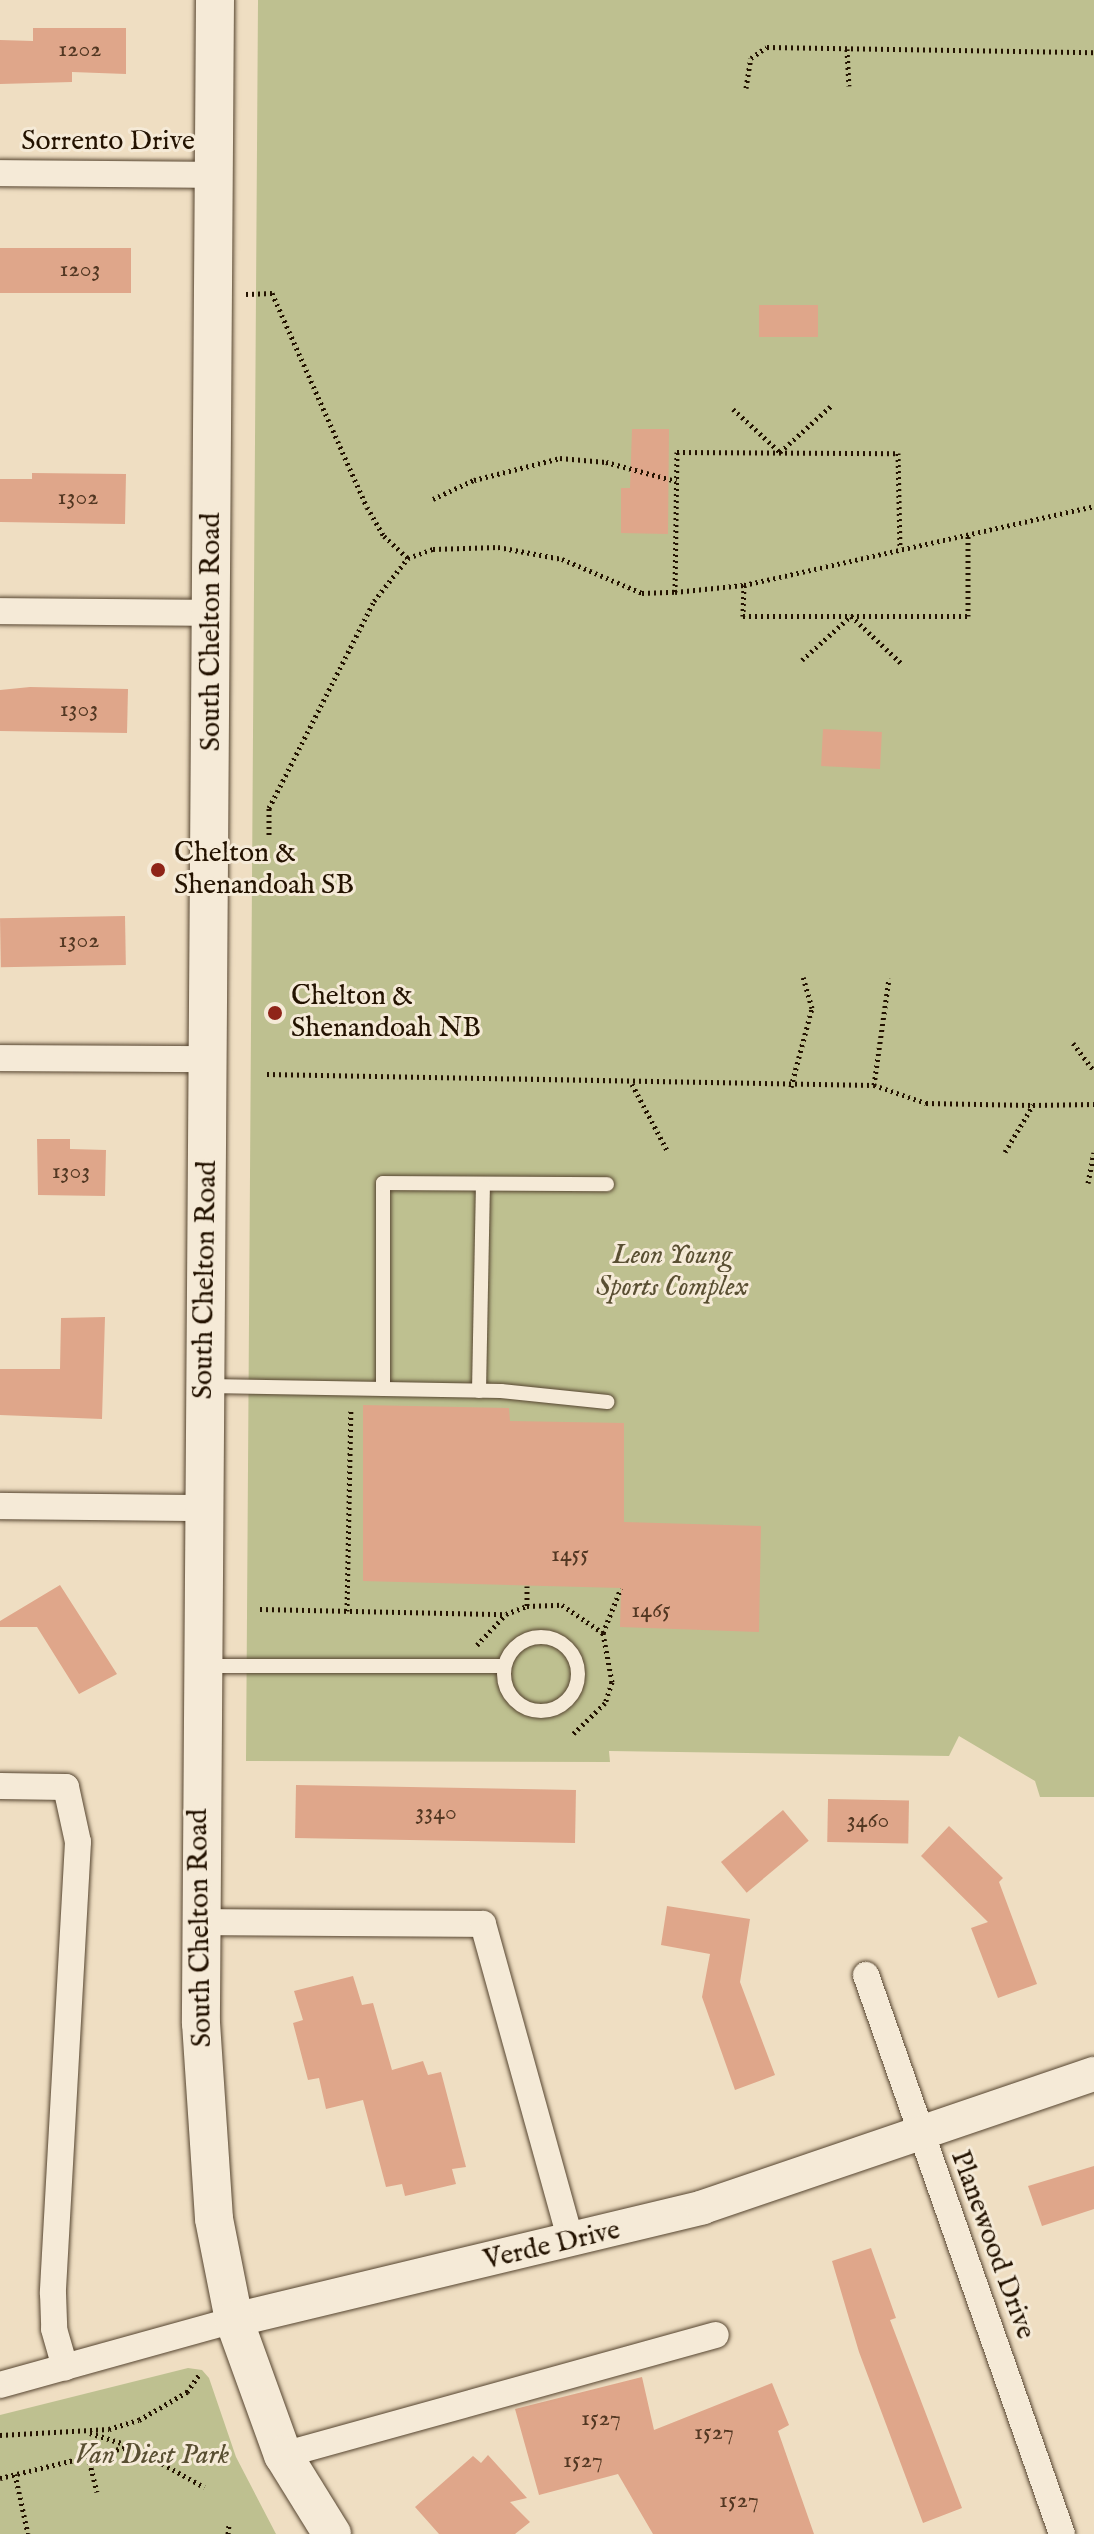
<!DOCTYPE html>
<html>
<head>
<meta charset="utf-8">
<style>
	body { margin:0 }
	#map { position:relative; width:1094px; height:2534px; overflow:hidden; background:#efdec2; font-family:"IM FELL English",serif }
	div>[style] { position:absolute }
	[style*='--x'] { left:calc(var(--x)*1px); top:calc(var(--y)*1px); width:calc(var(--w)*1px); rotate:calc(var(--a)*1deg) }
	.green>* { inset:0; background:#bec090 }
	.building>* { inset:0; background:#dfa68a; transform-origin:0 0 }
	.path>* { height:5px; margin-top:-2.5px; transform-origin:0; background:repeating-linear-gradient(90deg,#231200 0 2px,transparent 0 6px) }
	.roads { filter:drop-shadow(0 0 2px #564530) drop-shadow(0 0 2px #564530) }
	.service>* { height:14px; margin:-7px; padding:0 7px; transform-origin:7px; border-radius:7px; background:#f5ead7 }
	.service>.ring { margin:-7px; padding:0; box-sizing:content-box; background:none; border:14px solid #f5ead7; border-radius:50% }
	.minor>* { height:26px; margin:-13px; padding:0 13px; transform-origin:13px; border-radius:13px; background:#f5ead7 }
	.tertiary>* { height:34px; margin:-17px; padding:0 17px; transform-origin:17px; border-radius:17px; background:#f5ead7 }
	.secondary>* { height:38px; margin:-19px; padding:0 19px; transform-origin:19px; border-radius:19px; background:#f5ead7 }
	.dots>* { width:22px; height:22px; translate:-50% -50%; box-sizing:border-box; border:4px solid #f5ead7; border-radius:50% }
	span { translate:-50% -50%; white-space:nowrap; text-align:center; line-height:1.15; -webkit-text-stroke:6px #f5ead7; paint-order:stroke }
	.number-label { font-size:24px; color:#523722 }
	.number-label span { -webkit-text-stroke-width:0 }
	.street-label { font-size:28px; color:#231200 }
	.poi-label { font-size:28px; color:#231200 }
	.left { translate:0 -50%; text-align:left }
	.park-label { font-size:28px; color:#594f32; font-style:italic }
</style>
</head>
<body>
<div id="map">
	<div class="green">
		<div style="clip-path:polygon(258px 0,1094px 0,1094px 1797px,1040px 1797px,1035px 1781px,959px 1736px,949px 1756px,609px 1751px,610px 1762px,246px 1761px)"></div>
		<div style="clip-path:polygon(188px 2368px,202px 2370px,209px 2378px,236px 2457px,276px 2534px,0 2534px,0 2415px)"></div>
	</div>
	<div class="building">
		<div style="clip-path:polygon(33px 28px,126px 28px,126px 74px,72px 72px,72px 82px,0 84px,0 40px,33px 41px)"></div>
		<div style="left:131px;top:248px;width:45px;height:131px;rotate:90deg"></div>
		<div style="left:759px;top:305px;width:59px;height:32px"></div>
		<div style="clip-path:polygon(632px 429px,669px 429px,668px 534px,621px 533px,621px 488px,630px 488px)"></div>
		<div style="clip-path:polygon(32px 473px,126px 474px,125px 524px,0 522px,0 479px,32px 479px)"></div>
		<div style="clip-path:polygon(30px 687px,128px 689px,127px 733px,0 731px,0 690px)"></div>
		<div style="left:823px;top:729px;width:59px;height:37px;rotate:3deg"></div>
		<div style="left:125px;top:916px;width:49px;height:125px;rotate:89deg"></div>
		<div style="clip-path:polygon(37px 1139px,70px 1139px,70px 1149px,106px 1150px,105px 1196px,38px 1195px)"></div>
		<div style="clip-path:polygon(105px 1317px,102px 1419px,0 1415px,0 1369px,60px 1369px,61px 1318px)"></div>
		<div style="clip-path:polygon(363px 1405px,509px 1408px,510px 1421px,624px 1423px,624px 1522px,761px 1526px,759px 1632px,620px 1627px,621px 1588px,363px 1581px)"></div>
		<div style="clip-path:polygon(60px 1585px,117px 1674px,79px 1694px,37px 1627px,0 1627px,0 1621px)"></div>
		<div style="left:296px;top:1785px;width:280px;height:53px;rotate:1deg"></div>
		<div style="left:828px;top:1799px;width:81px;height:43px;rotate:1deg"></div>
		<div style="left:783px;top:1810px;width:40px;height:81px;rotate:50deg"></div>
		<div style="clip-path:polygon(949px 1826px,1003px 1878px,999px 1882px,1037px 1984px,998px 1998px,971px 1928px,988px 1922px,921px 1856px)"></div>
		<div style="clip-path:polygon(667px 1906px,750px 1919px,740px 1982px,775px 2075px,735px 2090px,702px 1997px,710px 1954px,661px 1945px)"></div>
		<div style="clip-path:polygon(353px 1976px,362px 2005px,373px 2003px,392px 2070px,423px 2061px,428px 2075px,441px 2072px,466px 2167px,452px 2169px,456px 2184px,405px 2196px,402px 2184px,386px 2187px,363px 2100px,326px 2109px,319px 2078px,308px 2080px,293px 2023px,303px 2020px,294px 1991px)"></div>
		<div style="clip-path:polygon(1094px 2166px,1094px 2209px,1042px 2226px,1028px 2186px)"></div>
		<div style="clip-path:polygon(871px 2248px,896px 2318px,890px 2320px,962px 2508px,923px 2523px,859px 2352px,832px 2261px)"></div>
		<div style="clip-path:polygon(642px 2377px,654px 2430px,772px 2383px,789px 2425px,778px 2431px,814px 2534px,653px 2534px,618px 2474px,539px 2495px,515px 2409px)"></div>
		<div style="clip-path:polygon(488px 2455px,527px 2498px,510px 2502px,530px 2522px,515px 2534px,439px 2534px,415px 2507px,473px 2456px,481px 2463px)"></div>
	</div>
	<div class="path">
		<div style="--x:847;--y:49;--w:37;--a:87"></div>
		<div style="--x:746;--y:88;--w:30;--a:-81"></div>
		<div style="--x:751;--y:58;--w:19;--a:-35"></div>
		<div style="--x:767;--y:47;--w:327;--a:0.9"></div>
		<div style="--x:246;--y:294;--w:26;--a:-2"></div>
		<div style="--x:272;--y:293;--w:234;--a:66.1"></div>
		<div style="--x:367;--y:507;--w:34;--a:60"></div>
		<div style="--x:384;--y:536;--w:33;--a:43"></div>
		<div style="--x:733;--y:409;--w:64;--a:42.5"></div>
		<div style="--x:780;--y:452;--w:70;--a:-42.1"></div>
		<div style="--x:433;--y:499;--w:45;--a:-24.9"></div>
		<div style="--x:474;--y:480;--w:89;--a:-14.3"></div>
		<div style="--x:560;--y:458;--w:46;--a:5"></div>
		<div style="--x:606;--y:462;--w:73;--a:15.2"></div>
		<div style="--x:744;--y:585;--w:31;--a:92"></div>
		<div style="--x:743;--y:616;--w:225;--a:0"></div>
		<div style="--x:968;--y:616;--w:83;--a:-90"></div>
		<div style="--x:675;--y:592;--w:140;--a:-89.2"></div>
		<div style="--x:677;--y:452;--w:221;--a:0.3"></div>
		<div style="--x:898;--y:453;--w:95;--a:88.8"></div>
		<div style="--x:802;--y:660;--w:66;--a:-41.9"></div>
		<div style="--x:851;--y:616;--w:71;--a:43.3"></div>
		<div style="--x:269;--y:835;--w:27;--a:-90"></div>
		<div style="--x:269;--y:808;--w:232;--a:-63.1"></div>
		<div style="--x:374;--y:601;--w:55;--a:-51.7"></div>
		<div style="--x:408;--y:558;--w:27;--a:-20"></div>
		<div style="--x:433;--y:549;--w:65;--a:-1.8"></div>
		<div style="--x:498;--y:547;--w:65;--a:10.6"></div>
		<div style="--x:562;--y:559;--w:87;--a:23"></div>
		<div style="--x:642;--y:593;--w:33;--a:-2"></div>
		<div style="--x:675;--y:592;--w:69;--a:-5.8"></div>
		<div style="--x:744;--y:585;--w:359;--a:-12.7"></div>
		<div style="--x:1073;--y:1043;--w:35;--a:53"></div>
		<div style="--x:267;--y:1074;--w:607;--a:1.04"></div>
		<div style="--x:874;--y:1085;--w:55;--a:19.1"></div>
		<div style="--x:926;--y:1103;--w:107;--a:1.1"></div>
		<div style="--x:632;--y:1084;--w:77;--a:62.1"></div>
		<div style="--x:874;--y:1085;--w:108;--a:-82"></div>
		<div style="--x:791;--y:1087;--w:82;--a:-75.1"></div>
		<div style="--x:812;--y:1008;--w:32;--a:-106"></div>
		<div style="--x:1005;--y:1152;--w:55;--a:-59.2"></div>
		<div style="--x:1033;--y:1105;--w:61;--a:-0.9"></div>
		<div style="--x:1088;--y:1183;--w:31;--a:-79"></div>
		<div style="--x:527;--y:1606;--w:20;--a:-90"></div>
		<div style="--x:260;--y:1609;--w:246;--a:1.2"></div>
		<div style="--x:347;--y:1611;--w:200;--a:-88.9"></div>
		<div style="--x:603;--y:1633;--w:48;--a:-68.2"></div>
		<div style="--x:477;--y:1645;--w:42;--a:-46.9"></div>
		<div style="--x:506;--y:1614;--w:22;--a:-21"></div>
		<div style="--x:527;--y:1606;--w:35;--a:-2"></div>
		<div style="--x:562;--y:1605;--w:50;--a:34.3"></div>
		<div style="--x:603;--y:1633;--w:50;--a:79.6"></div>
		<div style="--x:612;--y:1682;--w:22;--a:108"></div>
		<div style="--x:605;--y:1703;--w:45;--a:135.9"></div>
		<div style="--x:90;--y:2433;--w:43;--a:17.6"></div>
		<div style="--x:131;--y:2446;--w:84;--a:29.3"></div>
		<div style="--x:0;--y:2435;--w:109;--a:-3.2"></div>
		<div style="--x:109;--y:2429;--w:31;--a:-17"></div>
		<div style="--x:139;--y:2420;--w:56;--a:-30.3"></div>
		<div style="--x:187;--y:2392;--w:21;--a:-55"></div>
		<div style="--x:88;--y:2456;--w:37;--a:76"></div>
		<div style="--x:15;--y:2474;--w:61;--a:77.8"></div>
		<div style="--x:0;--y:2478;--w:135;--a:-13.7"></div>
		<div style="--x:228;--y:2534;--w:10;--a:-84"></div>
	</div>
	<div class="roads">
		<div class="service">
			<div style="--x:208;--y:1386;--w:293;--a:1"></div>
			<div style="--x:501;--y:1391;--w:107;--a:5.9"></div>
			<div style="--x:383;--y:1389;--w:206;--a:-90"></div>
			<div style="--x:383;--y:1183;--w:224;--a:0.3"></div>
			<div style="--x:479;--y:1391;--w:207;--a:-88.9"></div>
			<div class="ring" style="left:504px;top:1637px;width:60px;height:60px"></div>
			<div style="--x:205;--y:1666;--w:299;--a:0"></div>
		</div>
		<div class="minor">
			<div style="--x:0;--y:173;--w:215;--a:0.5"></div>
			<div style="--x:0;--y:611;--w:212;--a:0.5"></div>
			<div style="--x:0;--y:1058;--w:209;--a:0.3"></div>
			<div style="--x:0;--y:1506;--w:203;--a:0.6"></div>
			<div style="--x:0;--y:1786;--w:66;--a:0.9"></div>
			<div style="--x:66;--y:1787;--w:56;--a:77.7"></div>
			<div style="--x:78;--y:1842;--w:452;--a:93.2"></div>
			<div style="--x:53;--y:2293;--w:36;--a:88"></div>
			<div style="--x:54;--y:2329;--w:40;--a:74"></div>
			<div style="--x:199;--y:1922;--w:284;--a:0.4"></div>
			<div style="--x:483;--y:1924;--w:330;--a:74.5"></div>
			<div style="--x:866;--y:1975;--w:592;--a:70.68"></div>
			<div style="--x:0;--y:2385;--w:243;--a:-15.5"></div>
			<div style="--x:283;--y:2455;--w:449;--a:-15.5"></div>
		</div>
		<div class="tertiary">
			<div style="--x:234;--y:2320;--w:482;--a:-13.5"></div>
			<div style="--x:703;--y:2207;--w:413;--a:-18.8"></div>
		</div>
		<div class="secondary">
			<div style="--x:215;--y:0;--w:2023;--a:90.4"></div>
			<div style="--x:201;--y:2023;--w:196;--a:86.2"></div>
			<div style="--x:214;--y:2219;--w:103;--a:78.8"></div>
			<div style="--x:234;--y:2320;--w:144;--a:70.1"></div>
			<div style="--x:283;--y:2455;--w:93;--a:58.2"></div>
		</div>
	</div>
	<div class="dots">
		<div style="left:158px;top:870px;background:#8f2418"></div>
		<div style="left:275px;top:1013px;background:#8f2418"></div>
	</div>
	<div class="number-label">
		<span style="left:80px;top:50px">1202</span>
		<span style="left:80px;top:270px">1203</span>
		<span style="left:78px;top:498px">1302</span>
		<span style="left:79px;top:710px">1303</span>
		<span style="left:79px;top:941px">1302</span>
		<span style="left:71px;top:1172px">1303</span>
		<span style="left:570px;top:1555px">1455</span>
		<span style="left:651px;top:1611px">1465</span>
		<span style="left:436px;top:1813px">3340</span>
		<span style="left:868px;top:1821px">3460</span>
		<span style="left:601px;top:2419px">1527</span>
		<span style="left:714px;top:2433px">1527</span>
		<span style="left:583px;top:2461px">1527</span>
		<span style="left:739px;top:2501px">1527</span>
	</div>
	<div class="street-label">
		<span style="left:108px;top:142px">Sorrento Drive</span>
		<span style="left:212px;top:632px;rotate:-90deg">South Chelton Road</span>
		<span style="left:206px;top:1280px;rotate:-89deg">South Chelton Road</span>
		<span style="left:201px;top:1928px;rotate:-91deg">South Chelton Road</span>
		<span style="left:992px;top:2245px;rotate:70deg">Planewood Drive</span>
		<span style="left:552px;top:2246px;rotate:-13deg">Verde Drive</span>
	</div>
	<div class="poi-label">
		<span class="left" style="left:174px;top:870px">Chelton &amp;<br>Shenandoah SB</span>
		<span class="left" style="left:291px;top:1013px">Chelton &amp;<br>Shenandoah NB</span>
	</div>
	<div class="park-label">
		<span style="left:672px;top:1272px">Leon Young<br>Sports Complex</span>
		<span style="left:152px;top:2456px">Van Diest Park</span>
	</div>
</div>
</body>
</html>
